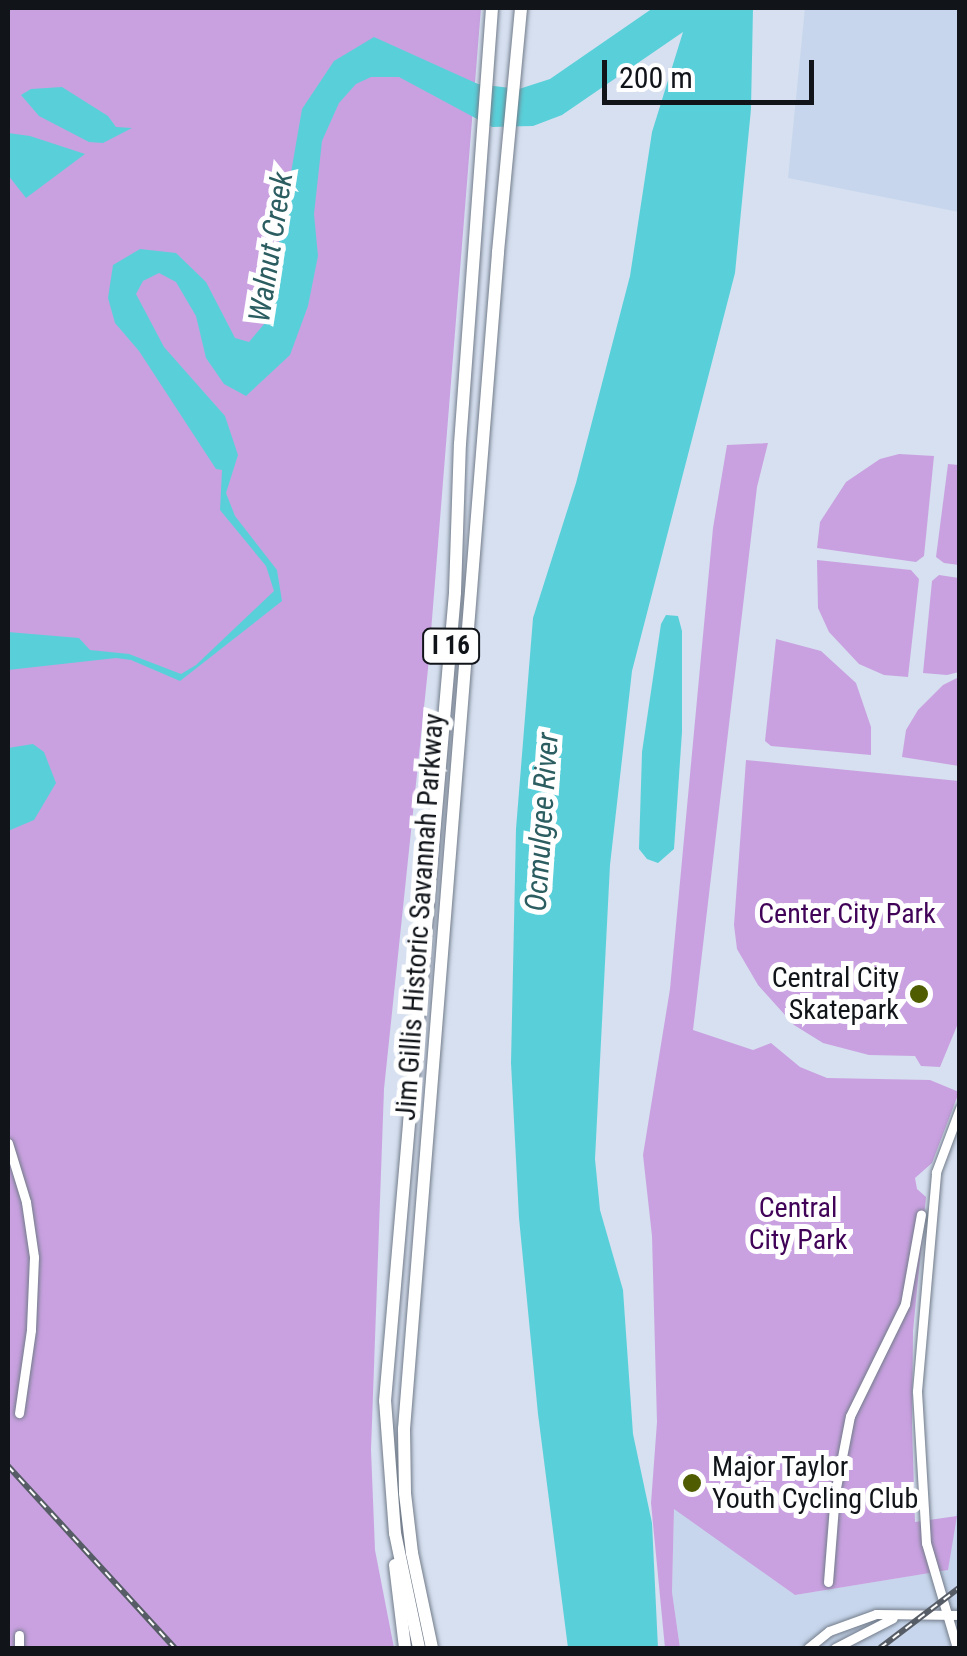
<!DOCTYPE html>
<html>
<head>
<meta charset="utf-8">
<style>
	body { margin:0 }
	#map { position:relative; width:967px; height:1656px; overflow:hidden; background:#d6e0f0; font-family:"Roboto Condensed",sans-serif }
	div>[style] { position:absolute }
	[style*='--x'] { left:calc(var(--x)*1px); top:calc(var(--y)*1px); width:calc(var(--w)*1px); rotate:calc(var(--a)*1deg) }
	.built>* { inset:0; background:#c7d6ec }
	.green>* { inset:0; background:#c9a1e0 }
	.water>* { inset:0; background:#59d0d9 }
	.roads { filter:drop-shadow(0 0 2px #727c8a) drop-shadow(0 0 2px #727c8a) }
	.minor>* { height:9px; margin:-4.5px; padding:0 4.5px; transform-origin:4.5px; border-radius:4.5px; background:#fff }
	.highway>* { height:12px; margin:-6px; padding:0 6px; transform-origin:6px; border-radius:6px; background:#fff }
	.rail>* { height:6px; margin-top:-3px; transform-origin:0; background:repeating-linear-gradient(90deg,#fff 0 8px,#575d66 0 16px); box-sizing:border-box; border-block:2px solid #575d66 }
	.dots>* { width:28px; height:28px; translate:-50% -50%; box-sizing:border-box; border:5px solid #fff; border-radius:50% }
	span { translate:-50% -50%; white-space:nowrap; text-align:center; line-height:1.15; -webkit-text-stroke:10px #fff; paint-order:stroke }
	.shield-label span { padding:2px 8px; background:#fff; border:2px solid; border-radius:8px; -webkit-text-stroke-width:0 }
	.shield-label { font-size:25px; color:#11151a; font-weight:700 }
	.park-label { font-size:28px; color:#400358 }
	.street-label { font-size:28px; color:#11151a }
	.poi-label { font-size:28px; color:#11151a }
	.right { translate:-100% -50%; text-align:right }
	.left { translate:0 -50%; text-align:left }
	.water-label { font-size:30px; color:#2b5d61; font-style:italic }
	.frame { position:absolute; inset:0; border:10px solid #11151a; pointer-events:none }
	.scale { position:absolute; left:602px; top:60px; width:212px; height:45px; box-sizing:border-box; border:5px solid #11151a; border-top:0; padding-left:12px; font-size:30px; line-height:35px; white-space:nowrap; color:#11151a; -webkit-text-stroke:8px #fff; paint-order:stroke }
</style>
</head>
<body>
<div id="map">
	<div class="built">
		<div style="clip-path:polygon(805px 8px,959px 8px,959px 212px,788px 178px)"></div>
		<div style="clip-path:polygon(959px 1497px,959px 1648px,680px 1648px,672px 1592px,674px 1508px,795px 1595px,947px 1570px)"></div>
	</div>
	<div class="green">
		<div style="clip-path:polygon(8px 8px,481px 8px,428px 669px,384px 1089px,371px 1450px,375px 1550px,394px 1648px,8px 1648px)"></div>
		<div style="clip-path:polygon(768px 443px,757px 487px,693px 1030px,753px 1050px,771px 1043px,800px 1067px,827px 1078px,930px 1080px,959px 1092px,932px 1163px,915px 1178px,917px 1189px,926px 1197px,913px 1331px,912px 1426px,915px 1522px,957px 1516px,948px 1570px,795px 1595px,674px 1509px,672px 1592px,680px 1648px,665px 1648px,651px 1503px,657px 1422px,652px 1236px,643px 1155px,670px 989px,713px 528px,727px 445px)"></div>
		<div style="clip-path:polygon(899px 454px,934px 456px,924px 556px,916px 562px,817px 548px,820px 522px,846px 482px,880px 459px)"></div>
		<div style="clip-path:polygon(948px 464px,959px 465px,959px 565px,944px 563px,936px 557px)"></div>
		<div style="clip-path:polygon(817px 560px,911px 570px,919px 579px,908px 677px,884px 675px,859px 664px,829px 632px,818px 608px)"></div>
		<div style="clip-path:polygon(939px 575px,959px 578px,959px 672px,947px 675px,923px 673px,932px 581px)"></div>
		<div style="clip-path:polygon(776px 639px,821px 651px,856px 683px,871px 727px,871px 755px,771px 746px,765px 741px)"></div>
		<div style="clip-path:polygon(959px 677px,959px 766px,902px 757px,906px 730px,918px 710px,943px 685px)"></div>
		<div style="clip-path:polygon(746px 760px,959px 781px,959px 1021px,940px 1067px,921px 1066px,915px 1056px,869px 1055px,823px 1043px,794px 1025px,758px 985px,737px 949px,734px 925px)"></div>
	</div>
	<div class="water">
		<div style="clip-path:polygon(653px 8px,753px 8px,751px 109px,735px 273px,632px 671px,610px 865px,595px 1159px,600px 1210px,623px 1290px,633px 1434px,652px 1523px,658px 1648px,568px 1648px,538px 1414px,519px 1218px,511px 1063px,516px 829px,533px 618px,576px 483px,630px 276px,652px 132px,683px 32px,562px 115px,533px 126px,492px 127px,399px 77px,371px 77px,356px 84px,339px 103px,322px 141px,314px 214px,318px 256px,308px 306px,290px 355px,246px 396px,224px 384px,206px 358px,196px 316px,176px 282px,159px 273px,143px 281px,136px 294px,164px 347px,225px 416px,238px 455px,226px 493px,235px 516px,277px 570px,282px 601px,180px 681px,131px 660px,116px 658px,8px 670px,8px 632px,79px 638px,90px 650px,129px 654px,181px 674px,196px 665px,274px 591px,266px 566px,220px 510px,222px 470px,216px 469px,139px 351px,115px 323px,108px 298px,113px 265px,140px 249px,176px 253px,206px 282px,235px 338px,249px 342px,265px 323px,302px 109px,334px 61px,374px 37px,478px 84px,519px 89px,550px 79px)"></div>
		<div style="clip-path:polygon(62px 87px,108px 116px,116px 127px,132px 128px,103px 143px,89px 142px,39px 116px,21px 95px,31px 89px)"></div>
		<div style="clip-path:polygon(8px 133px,30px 136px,85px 154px,26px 198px,8px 175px)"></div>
		<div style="clip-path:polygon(666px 615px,678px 616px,682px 631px,682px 732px,674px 849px,658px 863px,647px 859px,639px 849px,642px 752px,661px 624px)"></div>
		<div style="clip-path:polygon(33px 744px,44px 752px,56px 783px,34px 820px,8px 831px,8px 748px)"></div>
	</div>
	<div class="roads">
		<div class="minor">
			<div style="--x:8;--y:1143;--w:62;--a:73"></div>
			<div style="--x:26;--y:1202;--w:56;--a:81.7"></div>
			<div style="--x:34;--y:1257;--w:73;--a:92.4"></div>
			<div style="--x:31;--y:1330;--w:84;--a:98.2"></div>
			<div style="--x:828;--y:1582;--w:89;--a:-85.5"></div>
			<div style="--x:835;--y:1493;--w:78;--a:-79"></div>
			<div style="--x:850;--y:1416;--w:125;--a:-63.8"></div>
			<div style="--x:905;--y:1304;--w:91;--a:-79.9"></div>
			<div style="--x:19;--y:1635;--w:13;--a:90"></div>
			<div style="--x:808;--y:1648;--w:27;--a:-39"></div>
			<div style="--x:829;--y:1631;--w:50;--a:-19.9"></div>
			<div style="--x:876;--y:1614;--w:84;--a:0.7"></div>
			<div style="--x:835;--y:1648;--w:65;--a:-27.3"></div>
			<div style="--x:957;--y:1648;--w:109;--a:-106.4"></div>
			<div style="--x:926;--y:1543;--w:152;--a:-93.4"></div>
			<div style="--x:917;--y:1391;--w:220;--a:-85"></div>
			<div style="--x:936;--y:1172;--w:68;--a:-69.4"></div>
		</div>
		<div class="highway">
			<div style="--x:395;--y:1565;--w:84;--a:83.1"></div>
			<div style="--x:419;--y:1648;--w:117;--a:-101.8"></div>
			<div style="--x:395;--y:1533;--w:132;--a:-94.3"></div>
			<div style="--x:385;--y:1401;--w:812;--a:-85.05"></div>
			<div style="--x:455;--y:592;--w:148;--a:-88.1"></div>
			<div style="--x:460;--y:444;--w:437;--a:-85.8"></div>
			<div style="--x:432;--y:1648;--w:97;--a:-101.9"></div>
			<div style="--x:412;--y:1553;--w:60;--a:-96.7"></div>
			<div style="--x:405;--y:1493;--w:64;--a:-90.9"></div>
			<div style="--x:404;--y:1429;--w:1181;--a:-85.43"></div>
			<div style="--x:498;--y:252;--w:245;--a:-84.6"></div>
		</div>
	</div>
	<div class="rail">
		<div style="--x:8;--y:1466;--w:247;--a:47.5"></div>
		<div style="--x:880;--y:1648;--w:101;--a:-37.3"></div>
	</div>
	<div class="dots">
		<div style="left:919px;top:994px;background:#4f5d00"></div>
		<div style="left:692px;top:1483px;background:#4f5d00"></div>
	</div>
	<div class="shield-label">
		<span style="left:451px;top:646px">I 16</span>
	</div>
	<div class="park-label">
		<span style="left:847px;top:914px">Center City Park</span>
		<span style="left:798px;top:1224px">Central<br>City Park</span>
	</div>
	<div class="street-label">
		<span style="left:420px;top:917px;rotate:-86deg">Jim Gillis Historic Savannah Parkway</span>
	</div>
	<div class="poi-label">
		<span class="right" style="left:899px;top:994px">Central City<br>Skatepark</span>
		<span class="left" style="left:712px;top:1483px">Major Taylor<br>Youth Cycling Club</span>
	</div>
	<div class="water-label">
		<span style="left:271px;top:247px;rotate:-81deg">Walnut Creek</span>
		<span style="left:542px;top:822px;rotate:-86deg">Ocmulgee River</span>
	</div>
	<div class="frame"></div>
	<div class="scale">200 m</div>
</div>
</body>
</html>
